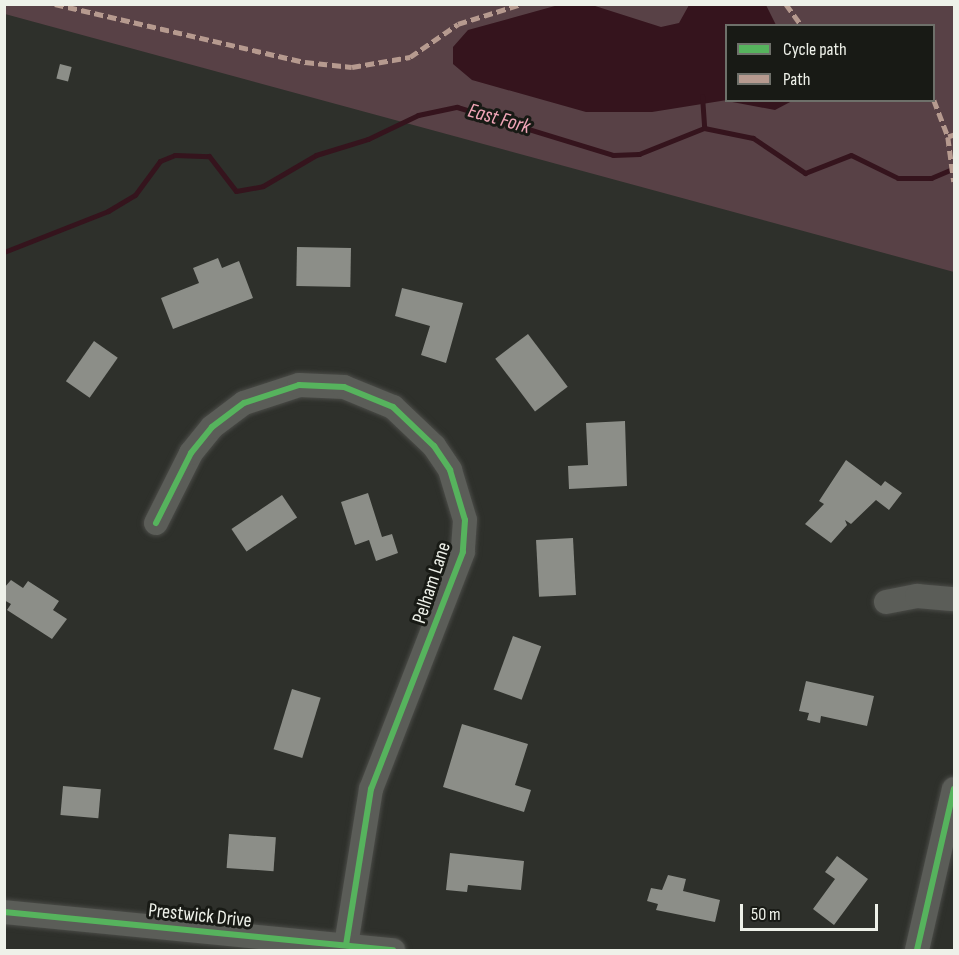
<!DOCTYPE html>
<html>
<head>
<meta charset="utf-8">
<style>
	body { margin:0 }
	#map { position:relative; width:959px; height:955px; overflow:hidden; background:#2e302b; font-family:"Sofia Sans Condensed",sans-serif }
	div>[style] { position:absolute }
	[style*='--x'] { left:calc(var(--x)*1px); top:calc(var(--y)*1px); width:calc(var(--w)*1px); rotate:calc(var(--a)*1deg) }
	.green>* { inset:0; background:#584146 }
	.water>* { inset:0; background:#35141d }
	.stream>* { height:5px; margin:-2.5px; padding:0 2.5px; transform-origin:2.5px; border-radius:2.5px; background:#35141d }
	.building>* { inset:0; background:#8c8e88; transform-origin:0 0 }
	.roads { filter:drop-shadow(0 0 2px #4a4b47) drop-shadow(0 0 2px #4a4b47) }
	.minor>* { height:24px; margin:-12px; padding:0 12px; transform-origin:12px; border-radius:12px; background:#5b5d58 }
	.quiet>* { height:4.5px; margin-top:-2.25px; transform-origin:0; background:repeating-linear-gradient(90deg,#b69a8f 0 9px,transparent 0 13.5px) }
	.cycleway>* { height:6px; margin:-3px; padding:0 3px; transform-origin:3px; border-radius:3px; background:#56b35d }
	span { translate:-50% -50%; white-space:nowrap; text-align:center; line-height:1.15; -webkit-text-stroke:6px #181a15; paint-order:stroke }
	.street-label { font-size:20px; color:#eef1e9 }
	.water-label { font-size:21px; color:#f1a6b8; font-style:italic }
	.frame { position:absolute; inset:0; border:6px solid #eef1e9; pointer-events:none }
	.legend { position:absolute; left:725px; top:24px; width:210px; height:78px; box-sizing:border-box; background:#181a15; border:2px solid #6e706a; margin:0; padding:8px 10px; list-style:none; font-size:18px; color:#eef1e9 }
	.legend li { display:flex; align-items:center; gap:12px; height:30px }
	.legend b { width:30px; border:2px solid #6e706a }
	.scale { position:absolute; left:740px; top:904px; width:138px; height:27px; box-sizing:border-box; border:3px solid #eef1e9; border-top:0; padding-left:8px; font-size:18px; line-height:21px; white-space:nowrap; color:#eef1e9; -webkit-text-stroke:4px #181a15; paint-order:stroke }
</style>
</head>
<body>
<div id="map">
	<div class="green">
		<div style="clip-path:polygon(evenodd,4px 5px,954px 5px,954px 272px,5px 14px,4px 5px,726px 26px,934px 26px,934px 100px,726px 100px,726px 26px)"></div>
	</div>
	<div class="water">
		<div style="clip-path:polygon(562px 4px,592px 5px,661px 27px,679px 23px,689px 5px,766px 5px,776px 25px,726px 26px,727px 100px,652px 112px,586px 112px,472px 80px,453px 64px,453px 47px,468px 30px)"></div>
		<div style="clip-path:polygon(727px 101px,792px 101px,775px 110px)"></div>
	</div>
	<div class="stream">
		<div style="--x:702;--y:96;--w:32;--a:86"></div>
		<div style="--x:4;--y:252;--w:112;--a:-21.5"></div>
		<div style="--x:108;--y:211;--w:31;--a:-31"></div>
		<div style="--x:135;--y:195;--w:42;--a:-53.7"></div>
		<div style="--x:160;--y:161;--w:16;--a:-22"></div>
		<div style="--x:175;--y:155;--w:34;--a:2"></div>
		<div style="--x:209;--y:156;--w:44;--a:52.4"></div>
		<div style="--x:236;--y:191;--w:27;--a:-10"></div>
		<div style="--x:263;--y:186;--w:61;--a:-30.3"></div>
		<div style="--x:316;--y:155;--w:54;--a:-17.1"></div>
		<div style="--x:368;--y:139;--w:55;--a:-25.6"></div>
		<div style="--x:418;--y:115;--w:40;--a:-12"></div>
		<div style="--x:457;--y:107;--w:163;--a:17.1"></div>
		<div style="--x:613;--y:155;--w:26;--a:-2"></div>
		<div style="--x:639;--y:154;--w:70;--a:-21.8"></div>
		<div style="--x:704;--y:128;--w:50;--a:11.5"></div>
		<div style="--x:753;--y:138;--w:63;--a:33.9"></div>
		<div style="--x:805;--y:173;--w:49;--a:-21.4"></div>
		<div style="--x:851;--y:155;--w:52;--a:26.1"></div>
		<div style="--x:898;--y:178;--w:33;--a:0"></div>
		<div style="--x:931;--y:178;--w:25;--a:-23"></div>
	</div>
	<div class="building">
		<div style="left:60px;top:64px;width:12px;height:15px;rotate:14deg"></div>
		<div style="left:297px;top:247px;width:54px;height:39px;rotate:1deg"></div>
		<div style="clip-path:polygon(218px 258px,222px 268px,239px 261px,253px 298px,173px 329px,161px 298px,199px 283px,193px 268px)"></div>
		<div style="clip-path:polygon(402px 288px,463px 303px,446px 363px,421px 355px,430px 326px,395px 316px)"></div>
		<div style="left:528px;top:334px;width:66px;height:41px;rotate:53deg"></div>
		<div style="left:94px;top:341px;width:29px;height:49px;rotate:35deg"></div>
		<div style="clip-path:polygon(625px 421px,627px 486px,569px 489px,568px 466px,588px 465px,586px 423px)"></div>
		<div style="clip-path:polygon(846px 460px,881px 486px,885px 481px,902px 493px,889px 510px,876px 500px,851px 524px,845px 520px,847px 525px,831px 543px,805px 524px,824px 504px,819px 501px)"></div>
		<div style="clip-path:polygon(368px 493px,382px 537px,392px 534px,398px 553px,376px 561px,369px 540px,355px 545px,341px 502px)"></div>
		<div style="left:282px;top:495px;width:27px;height:61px;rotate:56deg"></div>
		<div style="left:573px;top:538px;width:57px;height:37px;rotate:87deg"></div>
		<div style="clip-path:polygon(11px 580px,23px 588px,28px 581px,59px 601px,53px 610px,67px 619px,52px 639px,7px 610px,11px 604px,4px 600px,4px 588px)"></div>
		<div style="left:513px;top:636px;width:30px;height:57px;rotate:20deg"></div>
		<div style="clip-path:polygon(806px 681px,874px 696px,867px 726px,821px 716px,820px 723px,807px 720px,809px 713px,799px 711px)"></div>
		<div style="left:292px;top:689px;width:30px;height:63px;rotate:17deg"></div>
		<div style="clip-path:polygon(462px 724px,528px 744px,515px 785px,531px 790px,524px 812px,443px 787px)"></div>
		<div style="left:63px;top:786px;width:38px;height:29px;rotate:5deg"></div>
		<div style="left:229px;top:834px;width:47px;height:34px;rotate:4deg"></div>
		<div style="clip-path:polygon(450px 853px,524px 861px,521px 890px,468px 885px,467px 892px,446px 890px)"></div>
		<div style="clip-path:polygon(837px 856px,868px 879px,834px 925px,813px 909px,835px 879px,825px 872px)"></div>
		<div style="clip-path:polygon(668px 875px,686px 879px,683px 891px,720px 900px,715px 922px,656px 910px,658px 904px,647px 901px,651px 888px,662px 890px)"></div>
	</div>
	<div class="roads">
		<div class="minor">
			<div style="--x:156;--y:523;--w:78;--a:-63.4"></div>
			<div style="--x:191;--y:453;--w:33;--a:-51"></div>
			<div style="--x:212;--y:427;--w:40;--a:-37"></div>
			<div style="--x:244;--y:403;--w:58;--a:-18.1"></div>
			<div style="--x:299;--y:385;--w:45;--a:2.5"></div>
			<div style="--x:344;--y:387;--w:53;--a:22.2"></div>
			<div style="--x:393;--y:407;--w:57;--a:43.6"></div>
			<div style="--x:434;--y:446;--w:29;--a:56"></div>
			<div style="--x:450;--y:470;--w:52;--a:73.3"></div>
			<div style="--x:465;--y:520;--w:32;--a:94"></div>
			<div style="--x:463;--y:552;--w:254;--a:111.2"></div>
			<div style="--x:371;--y:789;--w:158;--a:99.1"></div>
			<div style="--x:886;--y:602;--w:32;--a:-11"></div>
			<div style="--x:917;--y:596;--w:37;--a:5"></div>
			<div style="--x:4;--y:912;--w:391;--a:5.6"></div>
			<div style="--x:917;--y:950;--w:165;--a:-77.1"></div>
		</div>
	</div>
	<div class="quiet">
		<div style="--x:55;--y:4;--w:257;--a:13.1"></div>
		<div style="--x:305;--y:62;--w:47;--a:6.1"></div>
		<div style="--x:352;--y:67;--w:59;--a:-9.8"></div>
		<div style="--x:410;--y:57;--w:58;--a:-34.5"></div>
		<div style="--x:458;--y:24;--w:66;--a:-17.6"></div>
		<div style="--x:786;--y:4;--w:27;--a:54"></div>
		<div style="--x:934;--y:100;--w:40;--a:69"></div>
		<div style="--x:954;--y:135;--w:6;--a:162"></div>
		<div style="--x:948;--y:137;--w:45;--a:82.4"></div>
	</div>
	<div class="cycleway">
		<div style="--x:156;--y:523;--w:78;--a:-63.4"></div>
		<div style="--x:191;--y:453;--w:33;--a:-51"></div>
		<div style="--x:212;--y:427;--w:40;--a:-37"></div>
		<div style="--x:244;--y:403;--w:58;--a:-18.1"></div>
		<div style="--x:299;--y:385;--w:45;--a:2.5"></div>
		<div style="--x:344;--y:387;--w:53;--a:22.2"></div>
		<div style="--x:393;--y:407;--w:57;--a:43.6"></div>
		<div style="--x:434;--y:446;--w:29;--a:56"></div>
		<div style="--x:450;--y:470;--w:52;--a:73.3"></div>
		<div style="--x:465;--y:520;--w:32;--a:94"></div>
		<div style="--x:463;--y:552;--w:254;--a:111.2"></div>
		<div style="--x:371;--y:789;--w:158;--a:99.1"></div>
		<div style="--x:4;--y:912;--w:391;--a:5.6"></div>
		<div style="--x:917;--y:950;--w:165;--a:-77.1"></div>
	</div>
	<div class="street-label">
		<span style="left:432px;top:583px;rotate:-72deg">Pelham Lane</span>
		<span style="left:200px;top:916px;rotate:6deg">Prestwick Drive</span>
	</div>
	<div class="water-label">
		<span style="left:499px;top:119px;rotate:16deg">East Fork</span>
	</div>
	<div class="frame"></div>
	<ul class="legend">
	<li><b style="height:8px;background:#56b35d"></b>Cycle path</li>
	<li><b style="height:8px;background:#b69a8f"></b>Path</li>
	</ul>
	<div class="scale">50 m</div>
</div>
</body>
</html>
